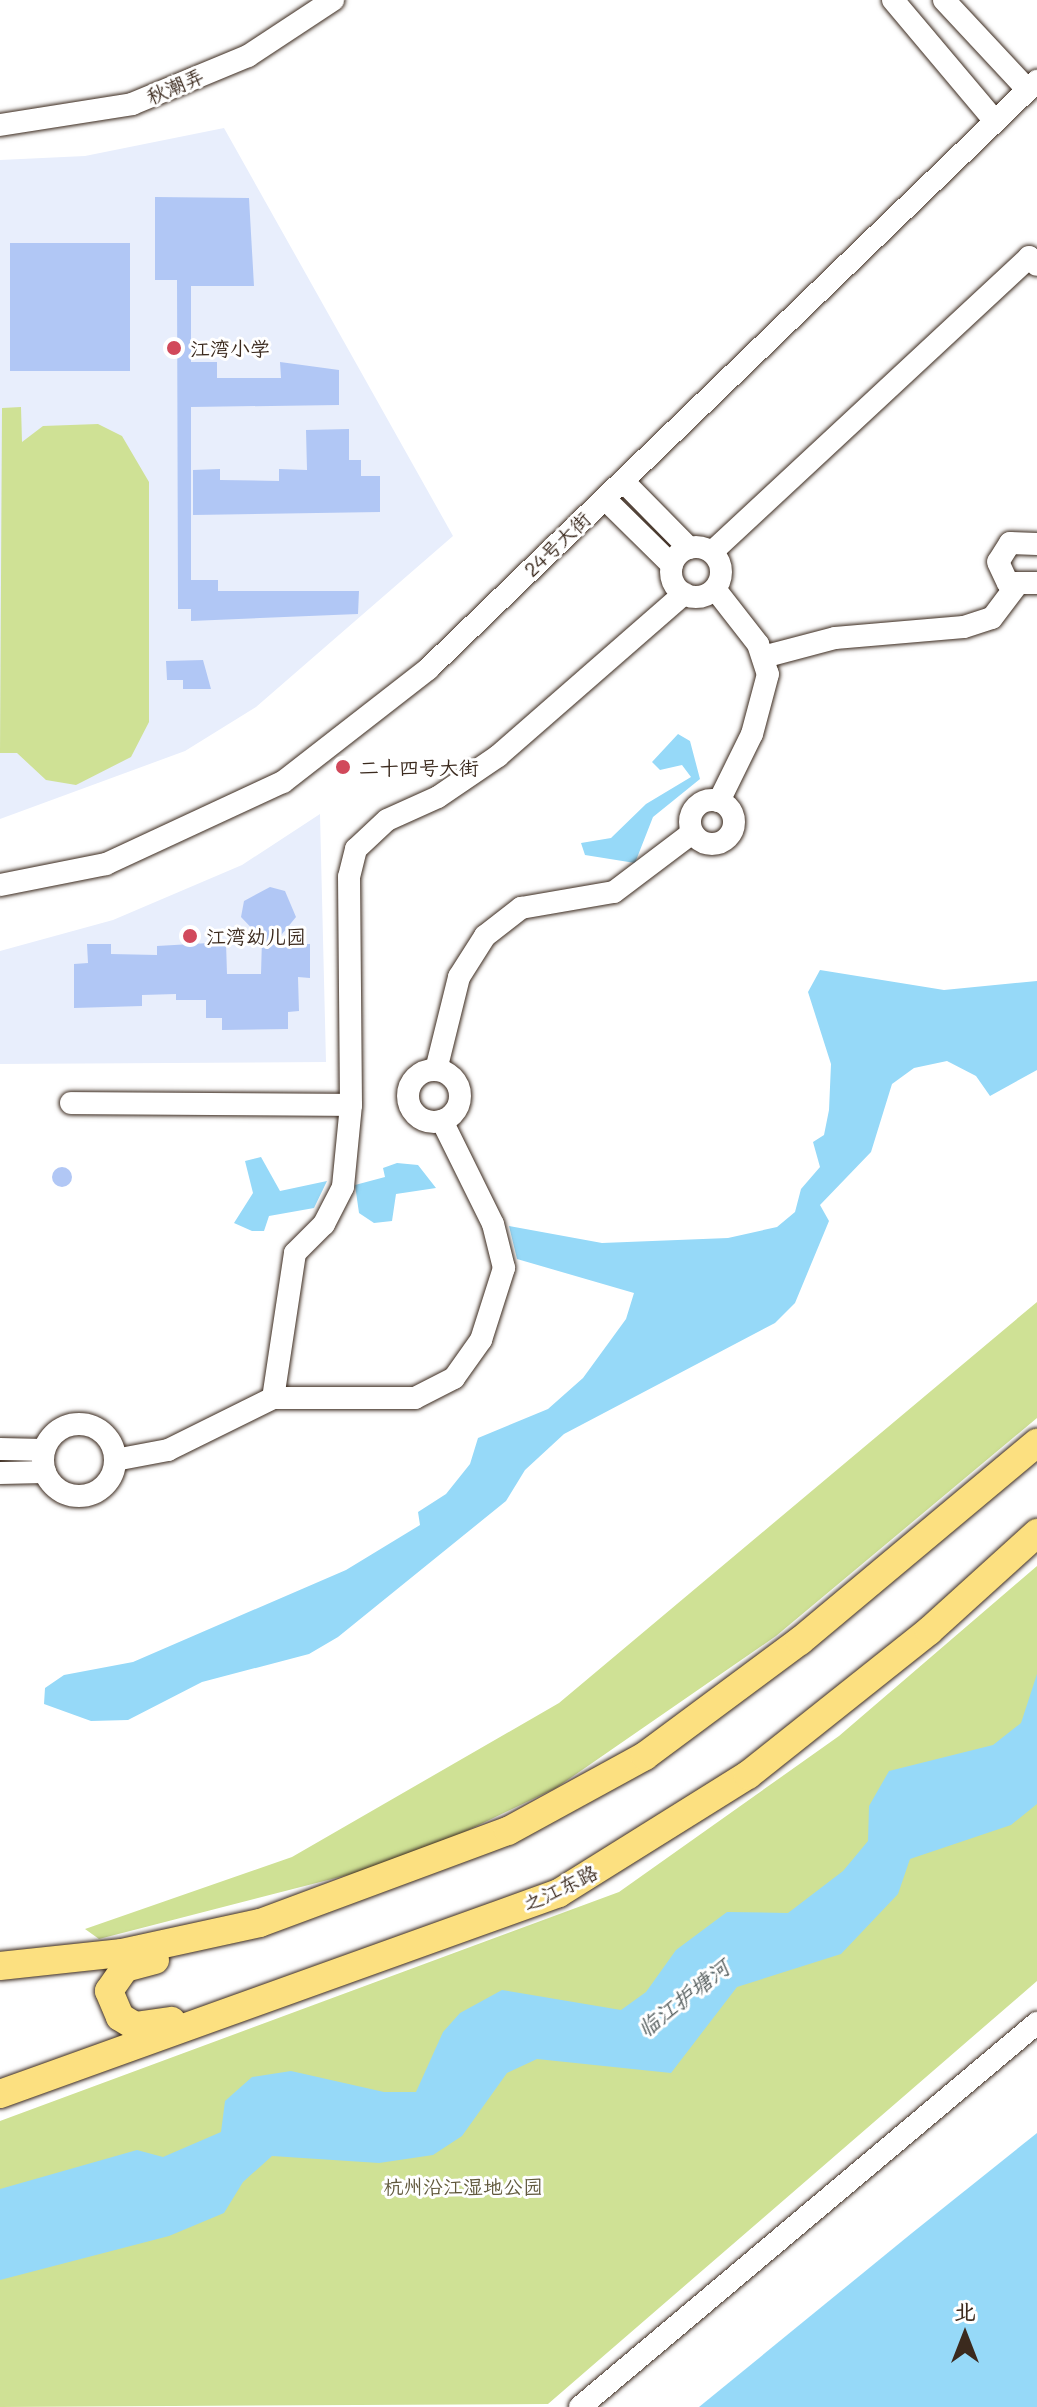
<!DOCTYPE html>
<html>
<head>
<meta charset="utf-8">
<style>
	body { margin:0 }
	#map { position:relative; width:1037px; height:2407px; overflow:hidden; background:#fff; font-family:Mali,"LXGW WenKai TC",sans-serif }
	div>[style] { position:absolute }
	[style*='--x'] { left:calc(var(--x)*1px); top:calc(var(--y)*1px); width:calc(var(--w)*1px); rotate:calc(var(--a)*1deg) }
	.built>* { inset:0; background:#e8eefc }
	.green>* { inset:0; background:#cfe195 }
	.water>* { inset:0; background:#96d9f8 }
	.building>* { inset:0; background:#b1c7f5; transform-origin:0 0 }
	.round { border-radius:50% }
	.roads { filter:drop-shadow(0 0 2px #3b2a1e) drop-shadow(0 0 2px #3b2a1e) }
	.minor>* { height:22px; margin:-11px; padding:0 11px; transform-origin:11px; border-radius:11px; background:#fff }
	.minor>.ring { margin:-11px; padding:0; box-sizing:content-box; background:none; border:22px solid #fff; border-radius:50% }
	.major>* { height:28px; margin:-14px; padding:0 14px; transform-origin:14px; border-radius:14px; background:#fce080 }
	.dots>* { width:22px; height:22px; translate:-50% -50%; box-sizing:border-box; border:4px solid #fff; border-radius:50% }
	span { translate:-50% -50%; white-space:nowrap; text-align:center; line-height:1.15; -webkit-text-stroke:6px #fff; paint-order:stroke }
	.street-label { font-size:20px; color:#3b2a1e }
	.poi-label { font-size:20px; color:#3b2a1e }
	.left { translate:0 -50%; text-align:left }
	.park-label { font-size:20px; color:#60583c }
	.water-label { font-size:22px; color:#565f5f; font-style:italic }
	.north { position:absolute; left:925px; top:2295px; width:80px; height:80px; -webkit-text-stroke:6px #fff; paint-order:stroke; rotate:0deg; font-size:22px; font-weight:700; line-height:32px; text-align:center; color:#3b2a1e }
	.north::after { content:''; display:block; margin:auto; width:28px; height:36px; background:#3b2a1e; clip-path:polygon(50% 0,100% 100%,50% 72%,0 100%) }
</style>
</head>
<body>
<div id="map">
	<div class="built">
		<div style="clip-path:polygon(224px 128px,453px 536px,256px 707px,185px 751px,0 819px,0 160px,85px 156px)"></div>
		<div style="clip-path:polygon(320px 814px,326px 1062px,0 1064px,0 951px,113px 920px,242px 865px)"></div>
	</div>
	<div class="green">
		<div style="clip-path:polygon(21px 407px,22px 442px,43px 426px,98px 424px,122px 436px,149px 482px,149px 722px,131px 757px,76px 785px,46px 780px,17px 753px,0 753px,2px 408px)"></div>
		<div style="clip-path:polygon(1037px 1302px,1037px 1418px,776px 1636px,556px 1788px,406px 1860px,99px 1939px,85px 1929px,292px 1857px,559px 1703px)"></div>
		<div style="clip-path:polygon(1037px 1566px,1037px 1981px,548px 2404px,0 2407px,0 2121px,619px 1892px,839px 1736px)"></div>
	</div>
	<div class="water">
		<div style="clip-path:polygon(678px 734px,690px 741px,700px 779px,653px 817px,635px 863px,585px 855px,581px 843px,611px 838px,646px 804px,691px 777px,682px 765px,660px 770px,652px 762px)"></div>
		<div style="clip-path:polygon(820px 970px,944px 990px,1037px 981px,1037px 1070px,990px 1096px,976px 1076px,947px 1061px,914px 1068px,892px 1084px,871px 1152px,820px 1205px,829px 1221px,795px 1303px,775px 1323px,564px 1434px,525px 1470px,506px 1501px,338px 1637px,309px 1654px,202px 1682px,128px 1720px,91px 1721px,44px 1704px,45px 1688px,64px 1675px,133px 1662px,346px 1570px,420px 1525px,418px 1512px,446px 1494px,470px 1464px,478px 1438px,548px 1409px,583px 1378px,626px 1319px,634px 1293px,517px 1259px,509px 1226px,602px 1243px,728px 1238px,777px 1227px,795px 1212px,801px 1189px,820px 1167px,813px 1142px,824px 1135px,829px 1110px,831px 1064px,808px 992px)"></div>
		<div style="clip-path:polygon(261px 1157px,280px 1191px,327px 1181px,314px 1208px,269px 1216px,264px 1231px,252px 1231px,234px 1223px,253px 1193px,245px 1161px)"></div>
		<div style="clip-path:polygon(397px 1163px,418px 1165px,436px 1188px,396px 1194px,392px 1221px,374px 1223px,359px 1213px,355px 1185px,385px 1177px,383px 1168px)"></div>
		<div style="clip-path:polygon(1037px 1674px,1037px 1804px,1011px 1825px,910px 1859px,898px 1894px,841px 1954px,737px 1987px,671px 2073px,537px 2059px,507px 2073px,462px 2136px,433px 2155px,379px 2163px,272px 2156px,243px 2182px,224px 2213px,169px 2236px,0 2280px,0 2189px,137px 2150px,163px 2157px,221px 2132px,225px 2101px,252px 2077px,291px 2071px,384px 2092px,416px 2092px,443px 2032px,460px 2013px,502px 1990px,621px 2010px,646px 1992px,676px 1950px,727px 1912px,788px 1913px,843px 1871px,868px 1841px,869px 1806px,889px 1771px,993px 1745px,1021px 1723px)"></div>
		<div style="clip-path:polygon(1037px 2133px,1037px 2407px,699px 2407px,912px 2233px)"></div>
	</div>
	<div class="building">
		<div style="clip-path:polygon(155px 197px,249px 198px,254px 286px,191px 286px,191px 362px,217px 362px,217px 378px,281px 378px,280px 362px,339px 370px,339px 405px,191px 407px,191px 580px,218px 580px,218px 591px,359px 591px,358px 614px,191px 621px,191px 609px,178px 609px,177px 280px,155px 280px)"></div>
		<div style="left:10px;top:243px;width:120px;height:128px"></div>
		<div style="clip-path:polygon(349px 429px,349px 460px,361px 460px,361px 476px,380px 476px,380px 512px,193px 515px,193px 470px,220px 469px,220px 480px,279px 481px,279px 469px,307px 470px,306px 430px)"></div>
		<div style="clip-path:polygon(203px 660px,211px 689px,183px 689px,183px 680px,167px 680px,166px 661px)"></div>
		<div style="clip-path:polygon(270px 887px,285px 891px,296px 917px,273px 945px,310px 944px,310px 978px,298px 977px,299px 1011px,288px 1012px,288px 1029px,222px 1030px,222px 1018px,206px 1018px,206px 1000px,176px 1000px,176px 994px,142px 995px,142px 1006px,74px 1008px,74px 964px,88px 963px,87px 944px,111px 944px,111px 954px,157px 955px,157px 946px,226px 942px,227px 974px,261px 974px,262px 939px,241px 917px,244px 901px)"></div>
		<div class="round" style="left:52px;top:1167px;width:20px;height:20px"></div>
	</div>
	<div class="roads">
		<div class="minor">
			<div style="--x:893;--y:0;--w:158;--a:49.9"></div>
			<div style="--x:944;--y:0;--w:123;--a:47"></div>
			<div style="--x:0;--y:125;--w:134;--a:-9"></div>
			<div style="--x:132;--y:104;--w:126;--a:-22.5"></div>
			<div style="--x:248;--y:56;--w:102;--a:-33.4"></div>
			<div style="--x:623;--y:481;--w:94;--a:45.4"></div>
			<div style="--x:605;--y:499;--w:94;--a:44.6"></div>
			<div style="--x:1037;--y:544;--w:27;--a:-178"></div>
			<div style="--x:1010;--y:543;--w:22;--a:122"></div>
			<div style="--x:998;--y:562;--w:23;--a:65"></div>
			<div style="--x:1008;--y:583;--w:29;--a:0"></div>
			<div class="ring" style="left:671px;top:547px;width:28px;height:28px"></div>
			<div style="--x:712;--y:552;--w:433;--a:-42.9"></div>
			<div style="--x:1029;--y:257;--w:11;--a:45"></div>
			<div style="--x:715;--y:589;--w:70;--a:52"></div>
			<div style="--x:758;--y:644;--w:32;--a:72"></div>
			<div style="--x:768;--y:674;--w:62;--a:104.9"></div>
			<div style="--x:752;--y:734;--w:75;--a:116.2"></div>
			<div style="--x:763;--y:657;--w:74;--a:-14.8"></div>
			<div style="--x:835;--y:638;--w:129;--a:-4.9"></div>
			<div style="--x:964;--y:627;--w:29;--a:-18"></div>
			<div style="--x:992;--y:618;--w:39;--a:-53"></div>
			<div class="ring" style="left:690px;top:800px;width:22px;height:22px"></div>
			<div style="--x:0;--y:885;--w:108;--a:-11.2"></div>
			<div style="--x:106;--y:864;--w:195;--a:-24.9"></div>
			<div style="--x:283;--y:782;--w:184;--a:-37.9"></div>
			<div style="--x:428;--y:669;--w:847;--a:-43.99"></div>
			<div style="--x:436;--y:1070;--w:96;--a:-76.1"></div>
			<div style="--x:459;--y:977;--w:49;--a:-57.6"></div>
			<div style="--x:485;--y:936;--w:46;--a:-37.9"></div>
			<div style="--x:521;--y:908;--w:94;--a:-9.8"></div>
			<div style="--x:614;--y:892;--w:98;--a:-37.1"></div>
			<div class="ring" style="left:408px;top:1070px;width:30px;height:30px"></div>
			<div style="--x:71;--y:1103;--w:280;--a:0.4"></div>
			<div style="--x:351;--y:1105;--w:82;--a:95.6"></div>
			<div style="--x:343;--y:1187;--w:42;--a:117.2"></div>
			<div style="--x:324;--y:1224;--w:41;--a:135"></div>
			<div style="--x:295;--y:1253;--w:147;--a:98.6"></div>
			<div style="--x:351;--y:1105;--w:228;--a:-90.5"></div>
			<div style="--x:349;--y:877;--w:29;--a:-76"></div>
			<div style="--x:356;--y:849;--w:42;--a:-43.1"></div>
			<div style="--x:387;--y:820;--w:56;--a:-24.3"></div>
			<div style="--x:438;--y:797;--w:73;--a:-34.3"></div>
			<div style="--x:498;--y:756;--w:247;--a:-41.1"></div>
			<div class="ring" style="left:43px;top:1424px;width:50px;height:50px"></div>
			<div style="--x:0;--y:1449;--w:44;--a:1.3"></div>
			<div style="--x:115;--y:1460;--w:54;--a:-10.7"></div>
			<div style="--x:168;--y:1450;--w:117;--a:-26.3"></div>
			<div style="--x:273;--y:1398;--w:142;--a:0"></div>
			<div style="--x:415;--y:1398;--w:44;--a:-27.1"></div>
			<div style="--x:454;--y:1378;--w:47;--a:-54.6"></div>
			<div style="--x:481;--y:1340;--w:76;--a:-72.3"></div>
			<div style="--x:504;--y:1268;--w:45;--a:-104"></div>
			<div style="--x:493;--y:1224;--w:115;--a:-116.3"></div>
			<div style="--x:0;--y:1473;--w:45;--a:-1.3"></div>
			<div style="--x:580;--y:2407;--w:597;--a:-40.04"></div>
		</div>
		<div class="major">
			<div style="--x:155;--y:1960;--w:31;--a:165"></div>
			<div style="--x:125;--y:1968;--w:28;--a:125"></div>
			<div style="--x:109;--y:1991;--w:28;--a:67"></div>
			<div style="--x:120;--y:2017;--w:17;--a:31"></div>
			<div style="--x:135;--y:2026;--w:37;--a:-8"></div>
			<div style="--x:0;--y:1966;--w:123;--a:-6.1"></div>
			<div style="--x:122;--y:1953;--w:141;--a:-12.3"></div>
			<div style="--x:260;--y:1923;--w:265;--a:-20.4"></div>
			<div style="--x:508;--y:1831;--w:156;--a:-28.7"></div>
			<div style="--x:645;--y:1756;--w:193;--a:-36.6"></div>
			<div style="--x:800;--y:1641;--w:309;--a:-39.9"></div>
			<div style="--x:0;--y:2094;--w:594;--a:-19.78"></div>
			<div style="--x:559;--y:1893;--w:223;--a:-32"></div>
			<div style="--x:748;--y:1775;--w:231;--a:-38.5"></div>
			<div style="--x:929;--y:1631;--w:146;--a:-42.2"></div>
		</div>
	</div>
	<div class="dots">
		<div style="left:174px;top:348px;background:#d1495b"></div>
		<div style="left:343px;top:767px;background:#d1495b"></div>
		<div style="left:190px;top:936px;background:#d1495b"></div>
	</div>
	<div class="street-label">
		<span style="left:175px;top:86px;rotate:-23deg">秋潮弄</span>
		<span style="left:557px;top:544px;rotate:-44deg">24号大街</span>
		<span style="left:560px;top:1888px;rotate:-26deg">之江东路</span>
	</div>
	<div class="poi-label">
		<span class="left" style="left:190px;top:348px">江湾小学</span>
		<span class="left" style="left:359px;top:767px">二十四号大街</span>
		<span class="left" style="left:206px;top:936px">江湾幼儿园</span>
	</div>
	<div class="park-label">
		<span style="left:463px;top:2186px">杭州沿江湿地公园</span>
	</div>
	<div class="water-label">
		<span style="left:683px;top:1998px;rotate:-38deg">临江护塘河</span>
	</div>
	<div class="north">北</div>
</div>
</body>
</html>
